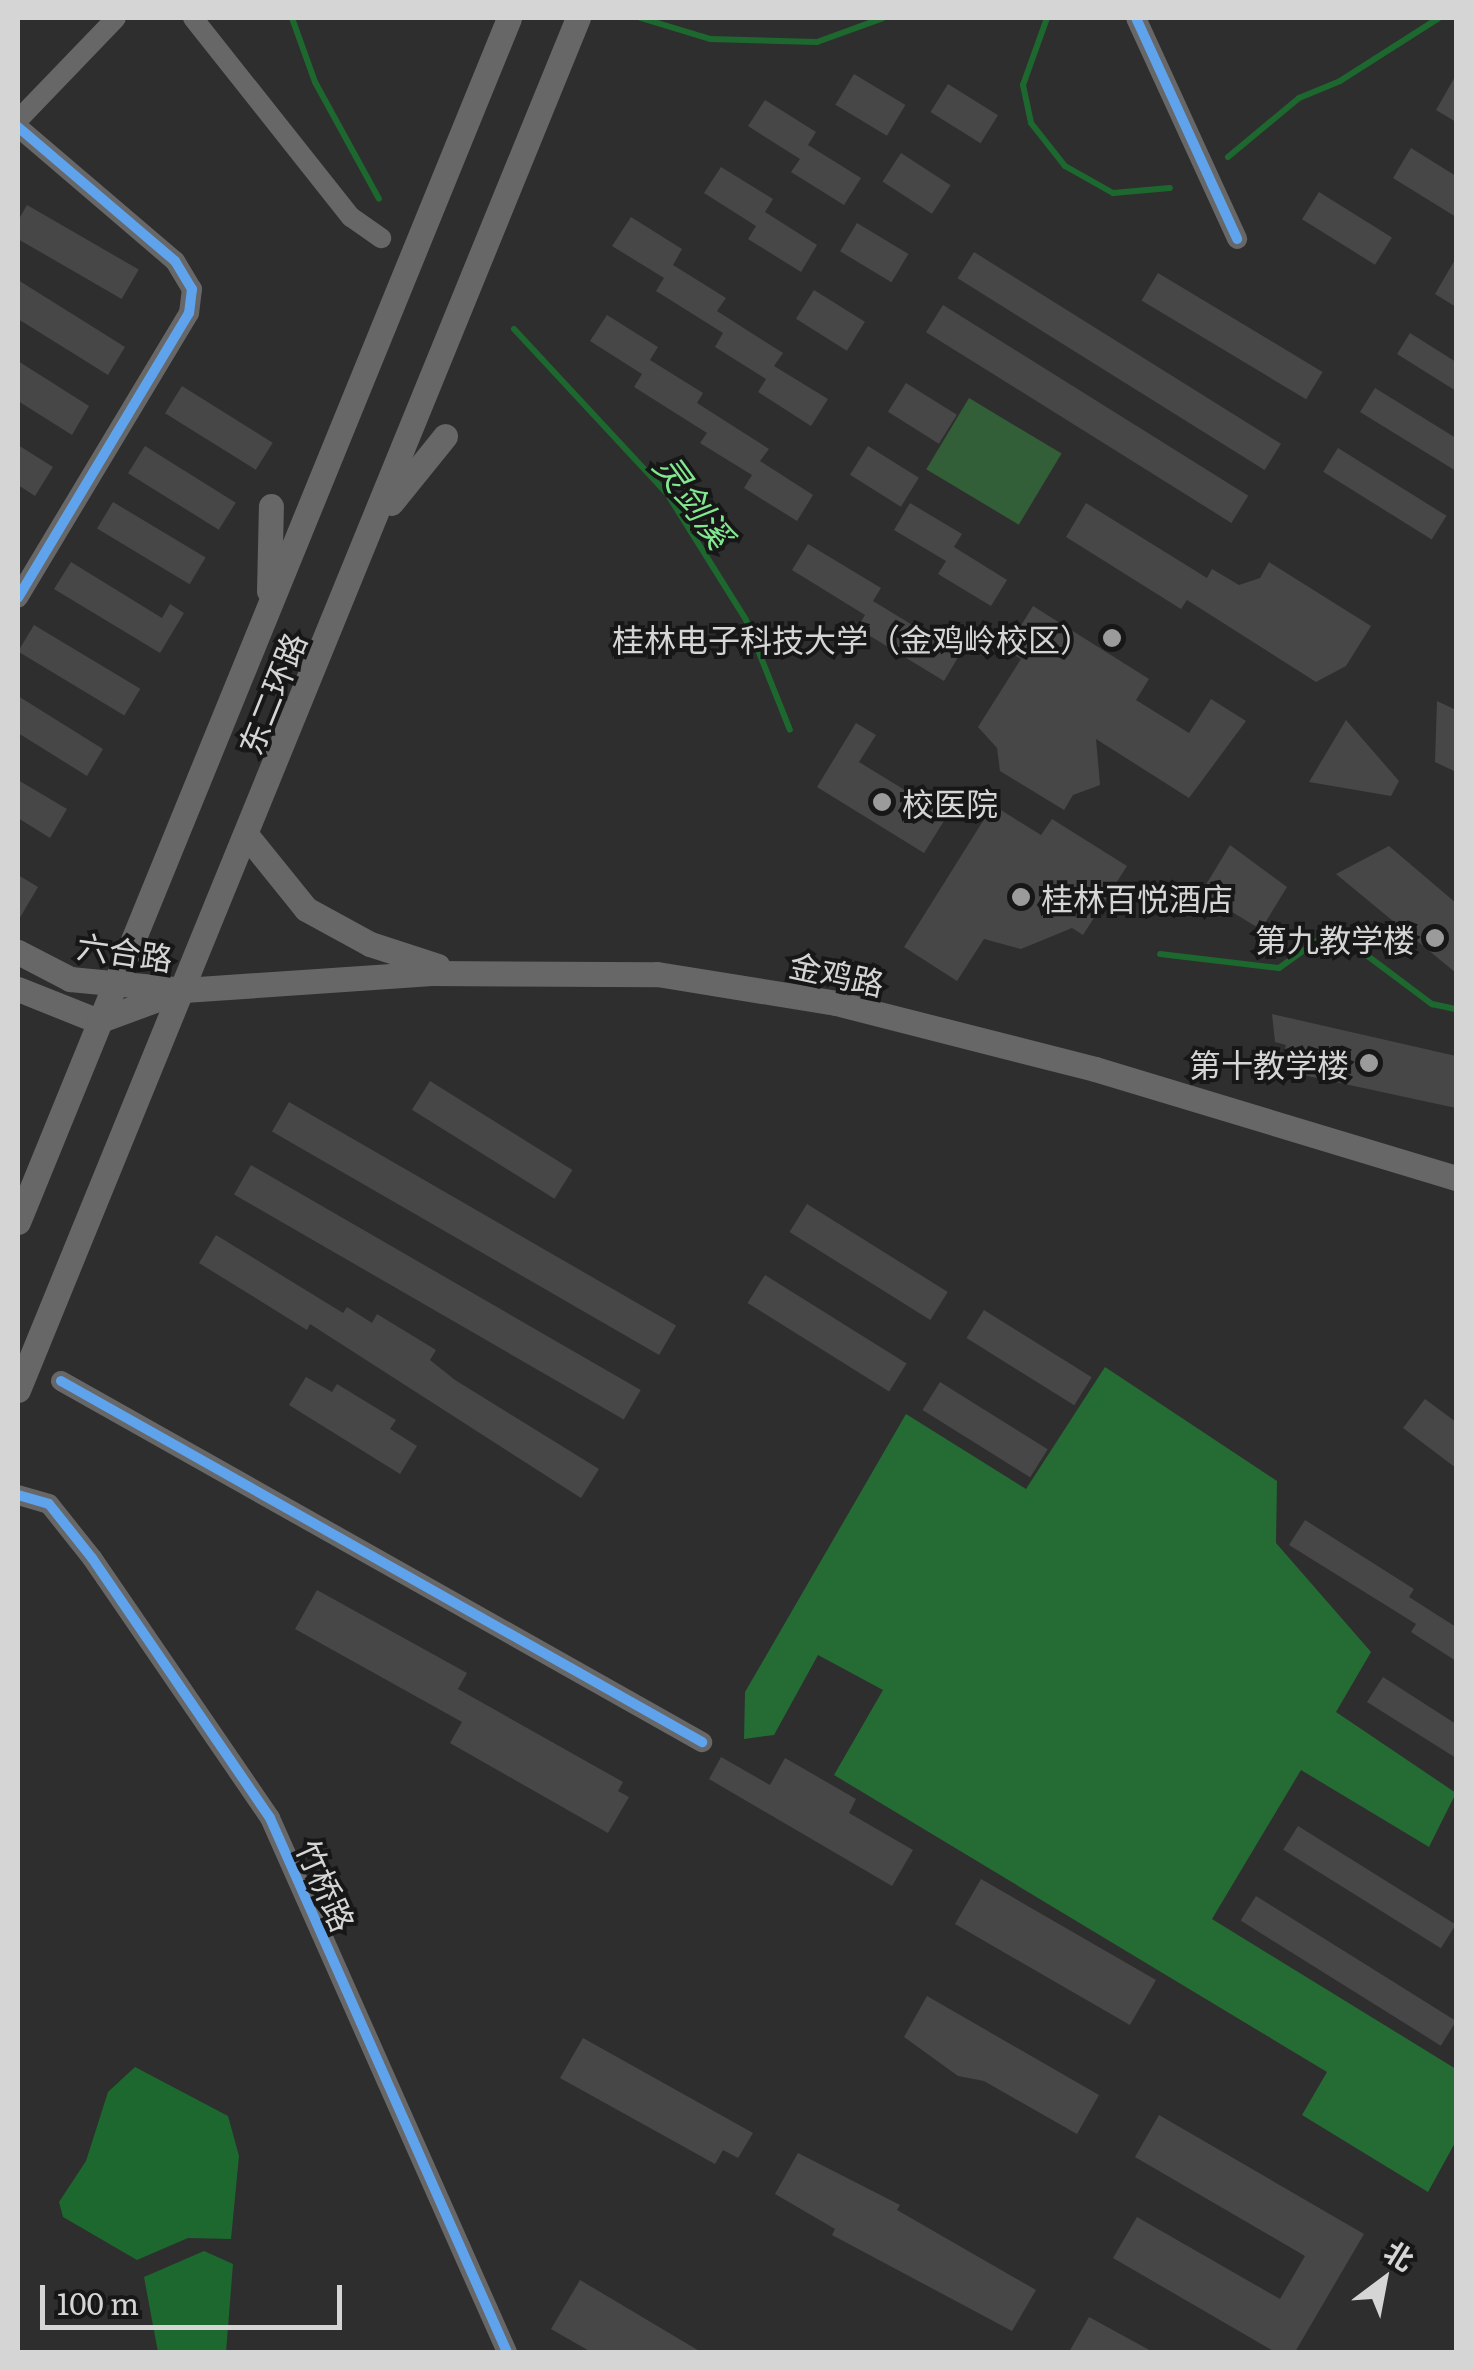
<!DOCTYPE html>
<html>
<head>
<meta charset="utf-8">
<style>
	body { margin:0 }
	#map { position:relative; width:1474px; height:2370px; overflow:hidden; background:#2e2e2e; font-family:Literata,"Noto Sans SC",serif }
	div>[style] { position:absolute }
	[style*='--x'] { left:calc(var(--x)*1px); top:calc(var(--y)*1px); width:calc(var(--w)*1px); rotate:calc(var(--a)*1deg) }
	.green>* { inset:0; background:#325e38; transform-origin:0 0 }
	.forest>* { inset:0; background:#256b34 }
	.water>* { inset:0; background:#1d682e }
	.stream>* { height:6px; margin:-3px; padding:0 3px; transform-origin:3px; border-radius:3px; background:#1d682e }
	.building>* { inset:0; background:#474747; transform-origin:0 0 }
	.minor>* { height:20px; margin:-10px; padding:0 10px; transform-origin:10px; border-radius:10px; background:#666766 }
	.major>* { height:25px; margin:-12.5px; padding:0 12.5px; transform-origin:12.5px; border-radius:12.5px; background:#666766 }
	.cycleway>* { height:10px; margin:-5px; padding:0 5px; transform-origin:5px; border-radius:5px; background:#60a3ed }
	.dots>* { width:28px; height:28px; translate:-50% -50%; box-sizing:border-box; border:5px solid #161716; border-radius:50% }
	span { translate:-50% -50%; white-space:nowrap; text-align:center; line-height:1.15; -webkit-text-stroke:8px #161716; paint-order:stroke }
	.poi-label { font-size:32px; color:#d4d5d4 }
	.right { translate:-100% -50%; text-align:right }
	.left { translate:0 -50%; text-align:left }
	.street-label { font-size:32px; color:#d4d5d4 }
	.water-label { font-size:35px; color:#82e88f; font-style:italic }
	.frame { position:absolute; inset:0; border:20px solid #d4d5d4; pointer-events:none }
	.north { position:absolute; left:1334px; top:2230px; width:100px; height:100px; -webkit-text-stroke:8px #161716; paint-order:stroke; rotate:32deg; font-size:28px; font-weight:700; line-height:40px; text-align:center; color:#d4d5d4 }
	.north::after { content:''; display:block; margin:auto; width:35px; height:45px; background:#d4d5d4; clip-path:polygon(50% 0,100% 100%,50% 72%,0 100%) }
	.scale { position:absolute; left:40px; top:2285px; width:302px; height:45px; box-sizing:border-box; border:5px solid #d4d5d4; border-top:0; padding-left:12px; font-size:30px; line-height:35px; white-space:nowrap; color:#d4d5d4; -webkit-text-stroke:8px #161716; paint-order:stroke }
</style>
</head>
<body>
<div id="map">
	<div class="green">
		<div style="left:969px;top:398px;width:108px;height:83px;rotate:31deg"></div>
	</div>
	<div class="forest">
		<div style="clip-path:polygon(1105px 1367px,1277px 1481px,1276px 1543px,1371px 1652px,1336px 1712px,1456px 1793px,1429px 1847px,1301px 1770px,1212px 1919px,1456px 2069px,1456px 2141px,1428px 2192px,1302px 2115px,1327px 2072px,834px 1775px,883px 1690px,818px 1655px,774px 1735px,744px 1739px,745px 1692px,906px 1414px,1026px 1489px)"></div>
	</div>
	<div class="water">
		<div style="clip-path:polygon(135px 2067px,228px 2116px,239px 2156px,231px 2239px,188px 2238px,137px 2260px,63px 2217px,59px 2202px,86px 2161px,108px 2092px)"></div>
		<div style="clip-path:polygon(204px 2251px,233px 2264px,226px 2352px,158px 2352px,144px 2277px)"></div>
	</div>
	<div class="stream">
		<div style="--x:292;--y:18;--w:68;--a:70.2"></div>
		<div style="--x:315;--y:82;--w:133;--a:61.3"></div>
		<div style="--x:641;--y:18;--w:72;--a:16.9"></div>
		<div style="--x:710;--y:39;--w:107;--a:1.6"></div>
		<div style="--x:817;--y:42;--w:70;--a:-20"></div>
		<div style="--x:1047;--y:18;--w:71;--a:109.7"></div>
		<div style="--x:1023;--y:85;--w:39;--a:78"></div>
		<div style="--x:1031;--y:123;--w:55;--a:51.7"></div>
		<div style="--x:1065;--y:166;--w:55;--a:29.4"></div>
		<div style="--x:1113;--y:193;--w:57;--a:-5"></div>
		<div style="--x:1228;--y:157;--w:92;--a:-39.7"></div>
		<div style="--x:1299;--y:98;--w:44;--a:-22.5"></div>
		<div style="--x:1340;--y:81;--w:117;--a:-32.5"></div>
		<div style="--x:514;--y:329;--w:226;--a:47.1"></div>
		<div style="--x:668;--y:495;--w:147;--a:58"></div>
		<div style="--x:746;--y:620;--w:118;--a:68.2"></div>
		<div style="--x:1160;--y:954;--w:120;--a:6.7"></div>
		<div style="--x:1279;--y:968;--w:52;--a:-35.5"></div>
		<div style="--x:1321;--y:938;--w:24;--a:2"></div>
		<div style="--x:1345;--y:939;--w:109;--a:36.8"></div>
		<div style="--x:1432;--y:1004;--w:25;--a:12"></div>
	</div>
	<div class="building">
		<div style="left:854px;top:74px;width:60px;height:36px;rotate:31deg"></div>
		<div style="clip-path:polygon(1456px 75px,1456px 122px,1436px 110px)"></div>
		<div style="left:948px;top:84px;width:59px;height:33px;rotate:32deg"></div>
		<div style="clip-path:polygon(765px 100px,816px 132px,808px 145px,861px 178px,844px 205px,791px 172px,800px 159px,748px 126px)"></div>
		<div style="clip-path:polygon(1411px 148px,1456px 176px,1456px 217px,1393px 178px)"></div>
		<div style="left:901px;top:153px;width:59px;height:34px;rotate:33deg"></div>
		<div style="clip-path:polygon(721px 167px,773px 199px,765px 212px,817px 245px,801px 272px,748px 239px,756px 226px,704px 193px)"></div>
		<div style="left:1319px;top:192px;width:86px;height:32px;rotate:32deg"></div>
		<div style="left:27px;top:205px;width:129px;height:34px;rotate:30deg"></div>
		<div style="clip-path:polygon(631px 217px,682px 249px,673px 265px,726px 298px,717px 311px,783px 353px,774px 366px,828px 399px,811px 426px,758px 392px,766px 379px,715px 347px,723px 333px,656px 291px,664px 278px,612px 246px)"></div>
		<div style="left:857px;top:223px;width:60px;height:33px;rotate:31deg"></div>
		<div style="left:974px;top:252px;width:362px;height:31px;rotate:32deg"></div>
		<div style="clip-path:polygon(1456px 258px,1456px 307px,1435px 294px)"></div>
		<div style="left:1158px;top:273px;width:192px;height:32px;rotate:31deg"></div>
		<div style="clip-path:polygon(18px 280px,125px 347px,108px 375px,18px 319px)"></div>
		<div style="left:814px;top:290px;width:60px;height:34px;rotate:32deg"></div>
		<div style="left:943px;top:305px;width:360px;height:32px;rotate:32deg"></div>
		<div style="clip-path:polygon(607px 315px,658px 347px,650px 360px,703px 393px,697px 403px,769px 449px,760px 461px,813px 495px,797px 521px,744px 488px,752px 475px,700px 443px,707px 433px,634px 387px,642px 374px,590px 341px)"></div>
		<div style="clip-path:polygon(1410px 333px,1456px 362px,1456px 391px,1397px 354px)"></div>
		<div style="clip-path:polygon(18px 361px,89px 406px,72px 435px,18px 401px)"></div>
		<div style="left:906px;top:383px;width:60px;height:34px;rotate:32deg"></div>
		<div style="left:182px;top:386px;width:107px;height:32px;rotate:32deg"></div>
		<div style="clip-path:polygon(1375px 388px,1456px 438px,1456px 471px,1360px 412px)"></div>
		<div style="clip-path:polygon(18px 445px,53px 467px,35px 496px,18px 485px)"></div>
		<div style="left:145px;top:446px;width:107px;height:32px;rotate:32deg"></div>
		<div style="left:868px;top:446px;width:60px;height:34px;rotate:32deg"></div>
		<div style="left:1338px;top:448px;width:128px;height:28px;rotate:32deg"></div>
		<div style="left:113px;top:502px;width:108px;height:31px;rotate:31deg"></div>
		<div style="clip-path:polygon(910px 503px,962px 534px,954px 547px,1007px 580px,991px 606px,938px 574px,946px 561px,894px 530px)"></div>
		<div style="clip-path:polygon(1086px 503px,1207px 578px,1212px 569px,1239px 585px,1260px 578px,1269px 562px,1371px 626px,1346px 666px,1316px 682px,1187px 600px,1181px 609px,1066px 537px)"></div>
		<div style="clip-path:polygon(808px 544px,881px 588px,873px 601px,960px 654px,944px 681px,857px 628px,865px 615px,792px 570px)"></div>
		<div style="clip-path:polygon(71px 562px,162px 618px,170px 604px,184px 613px,160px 653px,54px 589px)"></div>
		<div style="clip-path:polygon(1033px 606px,1149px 679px,1136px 700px,1189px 733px,1211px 699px,1246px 721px,1189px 798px,1096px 739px,1100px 785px,1073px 795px,1064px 810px,1000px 771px,997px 748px,978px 727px,1021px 659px,1006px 650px)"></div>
		<div style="left:34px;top:625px;width:124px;height:31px;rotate:31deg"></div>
		<div style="clip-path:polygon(18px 696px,103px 749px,87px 776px,18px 733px)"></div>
		<div style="clip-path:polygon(1437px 701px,1456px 710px,1456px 772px,1435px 762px)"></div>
		<div style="clip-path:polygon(1346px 720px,1399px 781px,1391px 796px,1309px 782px)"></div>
		<div style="clip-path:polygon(856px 723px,876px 735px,859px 762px,947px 816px,924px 853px,817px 787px)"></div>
		<div style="clip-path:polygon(18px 780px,67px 809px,50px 838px,18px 818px)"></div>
		<div style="clip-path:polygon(993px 805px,1041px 835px,1052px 819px,1127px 866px,1083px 935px,1072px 928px,1021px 949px,984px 939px,957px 981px,904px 947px)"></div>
		<div style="clip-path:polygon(1230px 845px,1287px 887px,1265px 923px,1255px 926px,1201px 893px)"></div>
		<div style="clip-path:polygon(1389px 846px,1456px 903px,1456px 973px,1336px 874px)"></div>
		<div style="clip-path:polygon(18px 875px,38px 887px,18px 921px)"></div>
		<div style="clip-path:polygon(1272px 1014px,1456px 1056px,1456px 1108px,1280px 1070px,1286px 1045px,1275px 1042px)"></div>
		<div style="left:430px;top:1081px;width:168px;height:34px;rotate:32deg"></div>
		<div style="left:289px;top:1102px;width:447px;height:34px;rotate:30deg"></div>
		<div style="left:251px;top:1165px;width:450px;height:34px;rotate:30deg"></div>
		<div style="left:807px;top:1204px;width:166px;height:33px;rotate:32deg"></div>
		<div style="clip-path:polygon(216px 1235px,343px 1313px,347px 1307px,372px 1323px,377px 1314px,436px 1350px,430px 1360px,455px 1380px,599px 1469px,581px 1498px,310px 1324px,307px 1330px,199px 1263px)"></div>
		<div style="left:765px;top:1275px;width:167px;height:33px;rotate:32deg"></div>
		<div style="left:984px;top:1310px;width:127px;height:33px;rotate:32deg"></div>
		<div style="clip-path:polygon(306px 1377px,332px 1392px,337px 1384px,396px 1420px,390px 1429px,417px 1446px,400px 1474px,289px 1405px)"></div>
		<div style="left:940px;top:1382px;width:127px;height:33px;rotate:32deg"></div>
		<div style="clip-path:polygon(1425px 1399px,1456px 1422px,1456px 1468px,1403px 1428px)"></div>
		<div style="clip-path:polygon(1305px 1520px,1414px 1589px,1409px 1597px,1456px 1627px,1456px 1661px,1411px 1632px,1416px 1624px,1289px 1545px)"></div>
		<div style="clip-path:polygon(317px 1590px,467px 1673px,458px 1689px,623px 1782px,618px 1791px,629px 1797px,608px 1833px,450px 1743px,462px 1722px,295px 1629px)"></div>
		<div style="clip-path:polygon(1383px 1677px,1456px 1724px,1456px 1758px,1367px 1702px)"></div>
		<div style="clip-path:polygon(721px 1757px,770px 1785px,785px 1758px,856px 1799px,849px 1813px,913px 1850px,892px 1886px,709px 1779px)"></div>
		<div style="left:1298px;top:1826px;width:186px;height:28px;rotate:32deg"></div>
		<div style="left:981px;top:1879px;width:202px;height:52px;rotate:30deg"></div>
		<div style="left:1256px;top:1896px;width:236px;height:29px;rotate:32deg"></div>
		<div style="clip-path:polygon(927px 1996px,1099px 2095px,1077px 2134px,984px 2081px,958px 2076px,904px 2037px)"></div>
		<div style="clip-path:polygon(583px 2038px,753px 2133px,738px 2158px,723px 2150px,715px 2164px,560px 2078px)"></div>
		<div style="clip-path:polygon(1159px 2115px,1364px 2234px,1295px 2352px,1275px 2352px,1113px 2258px,1137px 2217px,1280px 2299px,1305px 2256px,1135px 2157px)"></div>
		<div style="clip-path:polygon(798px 2153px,900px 2205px,897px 2210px,1036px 2290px,1012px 2331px,832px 2235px,835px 2229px,775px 2194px)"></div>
		<div style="clip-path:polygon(580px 2280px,701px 2352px,591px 2352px,551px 2329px)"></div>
		<div style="clip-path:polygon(1089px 2317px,1153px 2352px,1069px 2352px)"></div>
	</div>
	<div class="minor">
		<div style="--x:193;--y:18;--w:254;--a:51.6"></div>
		<div style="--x:351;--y:217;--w:37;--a:35"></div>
		<div style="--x:1136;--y:18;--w:243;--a:65.4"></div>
		<div style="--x:18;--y:120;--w:141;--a:-46.1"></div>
		<div style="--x:18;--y:127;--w:206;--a:40.5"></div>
		<div style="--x:175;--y:261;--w:33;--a:59"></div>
		<div style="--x:192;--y:289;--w:24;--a:97"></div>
		<div style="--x:189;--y:313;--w:332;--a:121"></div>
		<div style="--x:61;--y:1381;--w:736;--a:29.39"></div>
		<div style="--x:18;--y:1495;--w:32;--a:16"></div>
		<div style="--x:49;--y:1504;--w:69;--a:51.5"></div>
		<div style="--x:92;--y:1558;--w:315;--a:55.6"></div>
		<div style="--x:270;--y:1818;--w:584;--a:66.07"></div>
	</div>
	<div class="major">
		<div style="--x:391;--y:503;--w:86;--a:-51.1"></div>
		<div style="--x:269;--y:591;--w:85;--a:-88.7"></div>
		<div style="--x:248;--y:837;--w:92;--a:51.1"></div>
		<div style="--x:306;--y:909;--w:73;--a:28.7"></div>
		<div style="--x:370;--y:944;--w:71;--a:17.9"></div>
		<div style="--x:18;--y:952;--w:59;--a:27.4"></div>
		<div style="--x:70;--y:979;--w:115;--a:5.5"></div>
		<div style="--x:184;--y:990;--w:248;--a:-3.9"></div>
		<div style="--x:431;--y:973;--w:226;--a:0.3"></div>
		<div style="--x:657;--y:974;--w:181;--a:9.2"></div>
		<div style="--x:836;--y:1003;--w:267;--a:14.3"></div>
		<div style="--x:1095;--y:1069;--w:377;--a:16.8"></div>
		<div style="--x:18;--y:989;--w:86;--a:21.8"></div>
		<div style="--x:98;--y:1021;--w:81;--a:-20.2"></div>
		<div style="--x:18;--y:1222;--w:1300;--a:-67.81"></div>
		<div style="--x:18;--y:1390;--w:1482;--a:-67.8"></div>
	</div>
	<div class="cycleway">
		<div style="--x:1136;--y:18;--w:243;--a:65.4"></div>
		<div style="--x:18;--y:127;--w:206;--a:40.5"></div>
		<div style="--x:175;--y:261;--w:33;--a:59"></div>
		<div style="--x:192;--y:289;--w:24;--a:97"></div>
		<div style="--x:189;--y:313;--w:332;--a:121"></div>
		<div style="--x:61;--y:1381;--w:736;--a:29.39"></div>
		<div style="--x:18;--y:1495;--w:32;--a:16"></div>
		<div style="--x:49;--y:1504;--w:69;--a:51.5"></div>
		<div style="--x:92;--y:1558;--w:315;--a:55.6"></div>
		<div style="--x:270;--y:1818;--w:584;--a:66.07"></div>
	</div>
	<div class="dots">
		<div style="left:1112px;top:638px;background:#9a9b9a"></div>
		<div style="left:882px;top:802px;background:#9a9b9a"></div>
		<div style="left:1021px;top:897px;background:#9a9b9a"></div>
		<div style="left:1435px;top:938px;background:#9a9b9a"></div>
		<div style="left:1369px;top:1063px;background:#9a9b9a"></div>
	</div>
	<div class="poi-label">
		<span class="right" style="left:1092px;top:638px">桂林电子科技大学（金鸡岭校区）</span>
		<span class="left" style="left:902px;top:802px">校医院</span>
		<span class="left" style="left:1041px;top:897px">桂林百悦酒店</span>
		<span class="right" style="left:1415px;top:938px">第九教学楼</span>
		<span class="right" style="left:1349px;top:1063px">第十教学楼</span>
	</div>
	<div class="street-label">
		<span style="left:271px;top:693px;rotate:-68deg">东二环路</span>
		<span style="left:125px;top:951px;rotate:8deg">六合路</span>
		<span style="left:837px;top:973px;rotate:12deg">金鸡路</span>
		<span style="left:327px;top:1885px;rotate:66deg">竹桥路</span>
	</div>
	<div class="water-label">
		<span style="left:695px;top:500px;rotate:54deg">灵剑溪</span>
	</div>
	<div class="frame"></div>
	<div class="north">北</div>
	<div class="scale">100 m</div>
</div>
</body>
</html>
